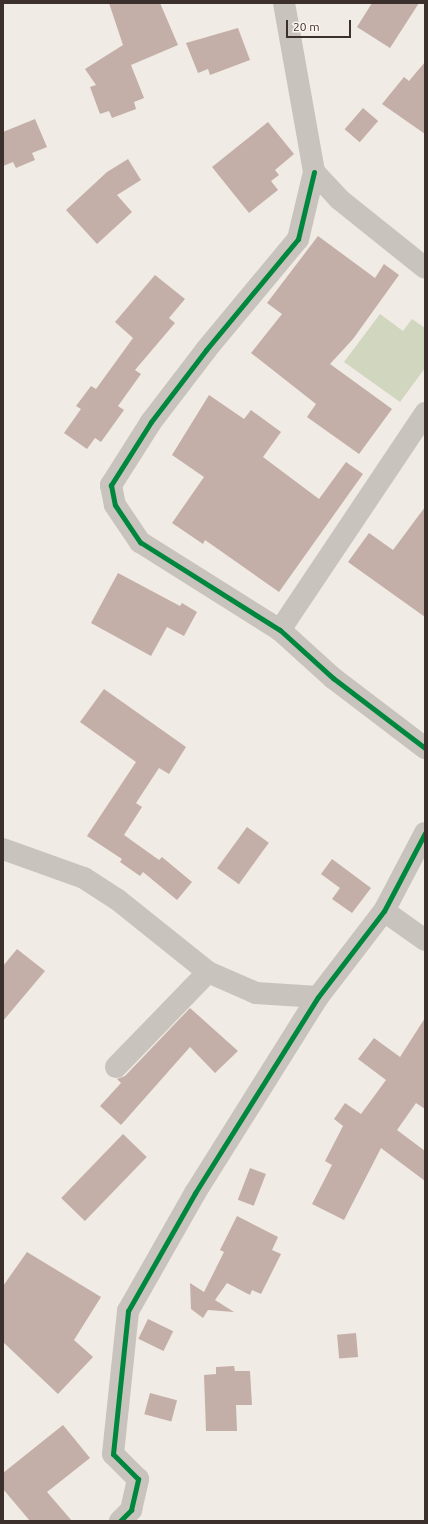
<!DOCTYPE html>
<html>
<head>
<meta charset="utf-8">
<style>
	body { margin:0 }
	#map { position:relative; width:428px; height:1524px; overflow:hidden; background:#f0ebe5; font-family:Ubuntu,sans-serif }
	div>[style] { position:absolute }
	[style*='--x'] { left:calc(var(--x)*1px); top:calc(var(--y)*1px); width:calc(var(--w)*1px); rotate:calc(var(--a)*1deg) }
	.green>* { inset:0; background:#d1d6bf }
	.building>* { inset:0; background:#c3afa7; transform-origin:0 0 }
	.minor>* { height:22px; margin:-11px; padding:0 11px; transform-origin:11px; border-radius:11px; background:#c9c3be }
	.cycleway>* { height:5px; margin:-2.5px; padding:0 2.5px; transform-origin:2.5px; border-radius:2.5px; background:#00873e }
	span { translate:-50% -50%; white-space:nowrap; text-align:center; line-height:1.15; -webkit-text-stroke:3.5px #fbf5ee; paint-order:stroke }
	.frame { position:absolute; inset:0; border:4px solid #3b302b; pointer-events:none }
	.scale { position:absolute; left:286px; top:20px; width:65px; height:18px; box-sizing:border-box; border:2px solid #3b302b; border-top:0; padding-left:5px; font-size:12px; line-height:14px; white-space:nowrap; color:#3b302b; -webkit-text-stroke:3px #fbf5ee; paint-order:stroke }
</style>
</head>
<body>
<div id="map">
	<div class="green">
		<div style="clip-path:polygon(380px 314px,403px 331px,412px 319px,425px 328px,425px 368px,400px 402px,344px 362px)"></div>
	</div>
	<div class="building">
		<div style="clip-path:polygon(109px 3px,160px 3px,178px 45px,131px 65px,144px 98px,134px 102px,136px 109px,112px 118px,109px 111px,100px 114px,90px 87px,96px 85px,85px 69px,123px 45px)"></div>
		<div style="clip-path:polygon(372px 3px,419px 3px,390px 48px,357px 27px)"></div>
		<div style="clip-path:polygon(238px 28px,250px 60px,210px 75px,208px 69px,198px 73px,186px 43px)"></div>
		<div style="clip-path:polygon(425px 62px,425px 134px,382px 104px,404px 77px,409px 81px)"></div>
		<div style="left:363px;top:108px;width:20px;height:28px;rotate:41deg"></div>
		<div style="clip-path:polygon(35px 119px,47px 147px,32px 153px,35px 160px,16px 168px,13px 162px,3px 166px,3px 132px)"></div>
		<div style="clip-path:polygon(268px 122px,294px 154px,275px 170px,279px 175px,271px 181px,278px 190px,249px 213px,212px 167px)"></div>
		<div style="clip-path:polygon(128px 159px,141px 180px,117px 195px,132px 212px,97px 244px,66px 210px,107px 172px)"></div>
		<div style="clip-path:polygon(318px 236px,375px 278px,384px 264px,399px 275px,353px 339px,330px 364px,392px 409px,359px 454px,307px 417px,316px 404px,251px 353px,282px 314px,267px 303px)"></div>
		<div style="clip-path:polygon(155px 275px,185px 299px,169px 318px,175px 323px,135px 370px,141px 374px,118px 406px,124px 410px,101px 442px,95px 438px,87px 449px,64px 433px,81px 409px,76px 406px,91px 386px,96px 389px,133px 338px,115px 322px)"></div>
		<div style="clip-path:polygon(209px 395px,244px 419px,251px 410px,281px 432px,263px 457px,319px 499px,346px 462px,363px 474px,279px 592px,205px 540px,203px 544px,172px 523px,204px 477px,172px 455px)"></div>
		<div style="clip-path:polygon(425px 507px,425px 617px,348px 562px,369px 533px,393px 550px)"></div>
		<div style="clip-path:polygon(118px 573px,180px 606px,182px 603px,197px 612px,184px 636px,167px 627px,151px 656px,91px 623px)"></div>
		<div style="clip-path:polygon(104px 689px,186px 747px,169px 774px,159px 768px,136px 803px,142px 807px,124px 835px,159px 860px,162px 857px,192px 882px,177px 900px,143px 872px,140px 876px,120px 862px,122px 859px,87px 836px,136px 762px,80px 722px)"></div>
		<div style="left:247px;top:827px;width:27px;height:51px;rotate:36deg"></div>
		<div style="clip-path:polygon(332px 859px,371px 888px,352px 913px,332px 899px,340px 888px,321px 874px)"></div>
		<div style="clip-path:polygon(17px 949px,45px 971px,3px 1021px,3px 966px)"></div>
		<div style="clip-path:polygon(190px 1008px,238px 1051px,215px 1073px,190px 1047px,121px 1125px,100px 1106px,121px 1083px,117px 1079px,125px 1076px)"></div>
		<div style="clip-path:polygon(425px 1018px,425px 1109px,416px 1103px,397px 1130px,425px 1151px,425px 1181px,381px 1148px,344px 1220px,312px 1204px,332px 1165px,325px 1161px,343px 1126px,334px 1119px,345px 1103px,361px 1114px,386px 1080px,358px 1059px,374px 1038px,400px 1057px)"></div>
		<div style="left:123px;top:1134px;width:33px;height:89px;rotate:44deg"></div>
		<div style="left:250px;top:1168px;width:17px;height:34px;rotate:21deg"></div>
		<div style="clip-path:polygon(237px 1216px,278px 1237px,272px 1250px,281px 1254px,261px 1294px,252px 1290px,250px 1295px,227px 1283px,215px 1300px,234px 1312px,208px 1310px,203px 1318px,191px 1309px,190px 1283px,204px 1292px,224px 1252px,220px 1250px)"></div>
		<div style="clip-path:polygon(27px 1252px,101px 1297px,74px 1340px,93px 1357px,58px 1394px,3px 1342px,3px 1286px)"></div>
		<div style="left:148px;top:1319px;width:28px;height:22px;rotate:26deg"></div>
		<div style="left:356px;top:1333px;width:24px;height:19px;rotate:85deg"></div>
		<div style="clip-path:polygon(234px 1366px,235px 1371px,250px 1371px,252px 1405px,236px 1405px,237px 1431px,206px 1431px,204px 1375px,216px 1374px,216px 1367px)"></div>
		<div style="left:150px;top:1393px;width:28px;height:22px;rotate:15deg"></div>
		<div style="clip-path:polygon(63px 1425px,90px 1458px,47px 1492px,72px 1521px,30px 1521px,3px 1489px,3px 1473px)"></div>
	</div>
	<div class="minor">
		<div style="--x:284;--y:3;--w:172;--a:79.9"></div>
		<div style="--x:314;--y:172;--w:37;--a:47"></div>
		<div style="--x:339;--y:199;--w:110;--a:38.7"></div>
		<div style="--x:314;--y:172;--w:69;--a:103.4"></div>
		<div style="--x:298;--y:239;--w:144;--a:129.7"></div>
		<div style="--x:206;--y:350;--w:91;--a:127.4"></div>
		<div style="--x:151;--y:422;--w:75;--a:122.4"></div>
		<div style="--x:111;--y:485;--w:20;--a:79"></div>
		<div style="--x:115;--y:505;--w:45;--a:56"></div>
		<div style="--x:140;--y:542;--w:165;--a:32.2"></div>
		<div style="--x:280;--y:630;--w:72;--a:42.2"></div>
		<div style="--x:333;--y:678;--w:116;--a:37.3"></div>
		<div style="--x:280;--y:630;--w:261;--a:-56.2"></div>
		<div style="--x:3;--y:849;--w:86;--a:19.7"></div>
		<div style="--x:84;--y:878;--w:40;--a:32.9"></div>
		<div style="--x:118;--y:900;--w:115;--a:38.7"></div>
		<div style="--x:208;--y:972;--w:52;--a:23.6"></div>
		<div style="--x:256;--y:993;--w:62;--a:3.7"></div>
		<div style="--x:384;--y:911;--w:50;--a:35.3"></div>
		<div style="--x:116;--y:1067;--w:132;--a:-45.9"></div>
		<div style="--x:120;--y:1521;--w:16;--a:-45"></div>
		<div style="--x:131;--y:1510;--w:32;--a:-77"></div>
		<div style="--x:138;--y:1479;--w:35;--a:-135"></div>
		<div style="--x:113;--y:1454;--w:144;--a:-84"></div>
		<div style="--x:128;--y:1311;--w:136;--a:-60.4"></div>
		<div style="--x:195;--y:1193;--w:231;--a:-57.9"></div>
		<div style="--x:318;--y:997;--w:108;--a:-52.5"></div>
		<div style="--x:384;--y:911;--w:88;--a:-62.3"></div>
	</div>
	<div class="cycleway">
		<div style="--x:314;--y:172;--w:69;--a:103.4"></div>
		<div style="--x:298;--y:239;--w:144;--a:129.7"></div>
		<div style="--x:206;--y:350;--w:91;--a:127.4"></div>
		<div style="--x:151;--y:422;--w:75;--a:122.4"></div>
		<div style="--x:111;--y:485;--w:20;--a:79"></div>
		<div style="--x:115;--y:505;--w:45;--a:56"></div>
		<div style="--x:140;--y:542;--w:165;--a:32.2"></div>
		<div style="--x:280;--y:630;--w:72;--a:42.2"></div>
		<div style="--x:333;--y:678;--w:116;--a:37.3"></div>
		<div style="--x:120;--y:1521;--w:16;--a:-45"></div>
		<div style="--x:131;--y:1510;--w:32;--a:-77"></div>
		<div style="--x:138;--y:1479;--w:35;--a:-135"></div>
		<div style="--x:113;--y:1454;--w:144;--a:-84"></div>
		<div style="--x:128;--y:1311;--w:136;--a:-60.4"></div>
		<div style="--x:195;--y:1193;--w:231;--a:-57.9"></div>
		<div style="--x:318;--y:997;--w:108;--a:-52.5"></div>
		<div style="--x:384;--y:911;--w:88;--a:-62.3"></div>
	</div>
	<div class="frame"></div>
	<div class="scale">20 m</div>
</div>
</body>
</html>
